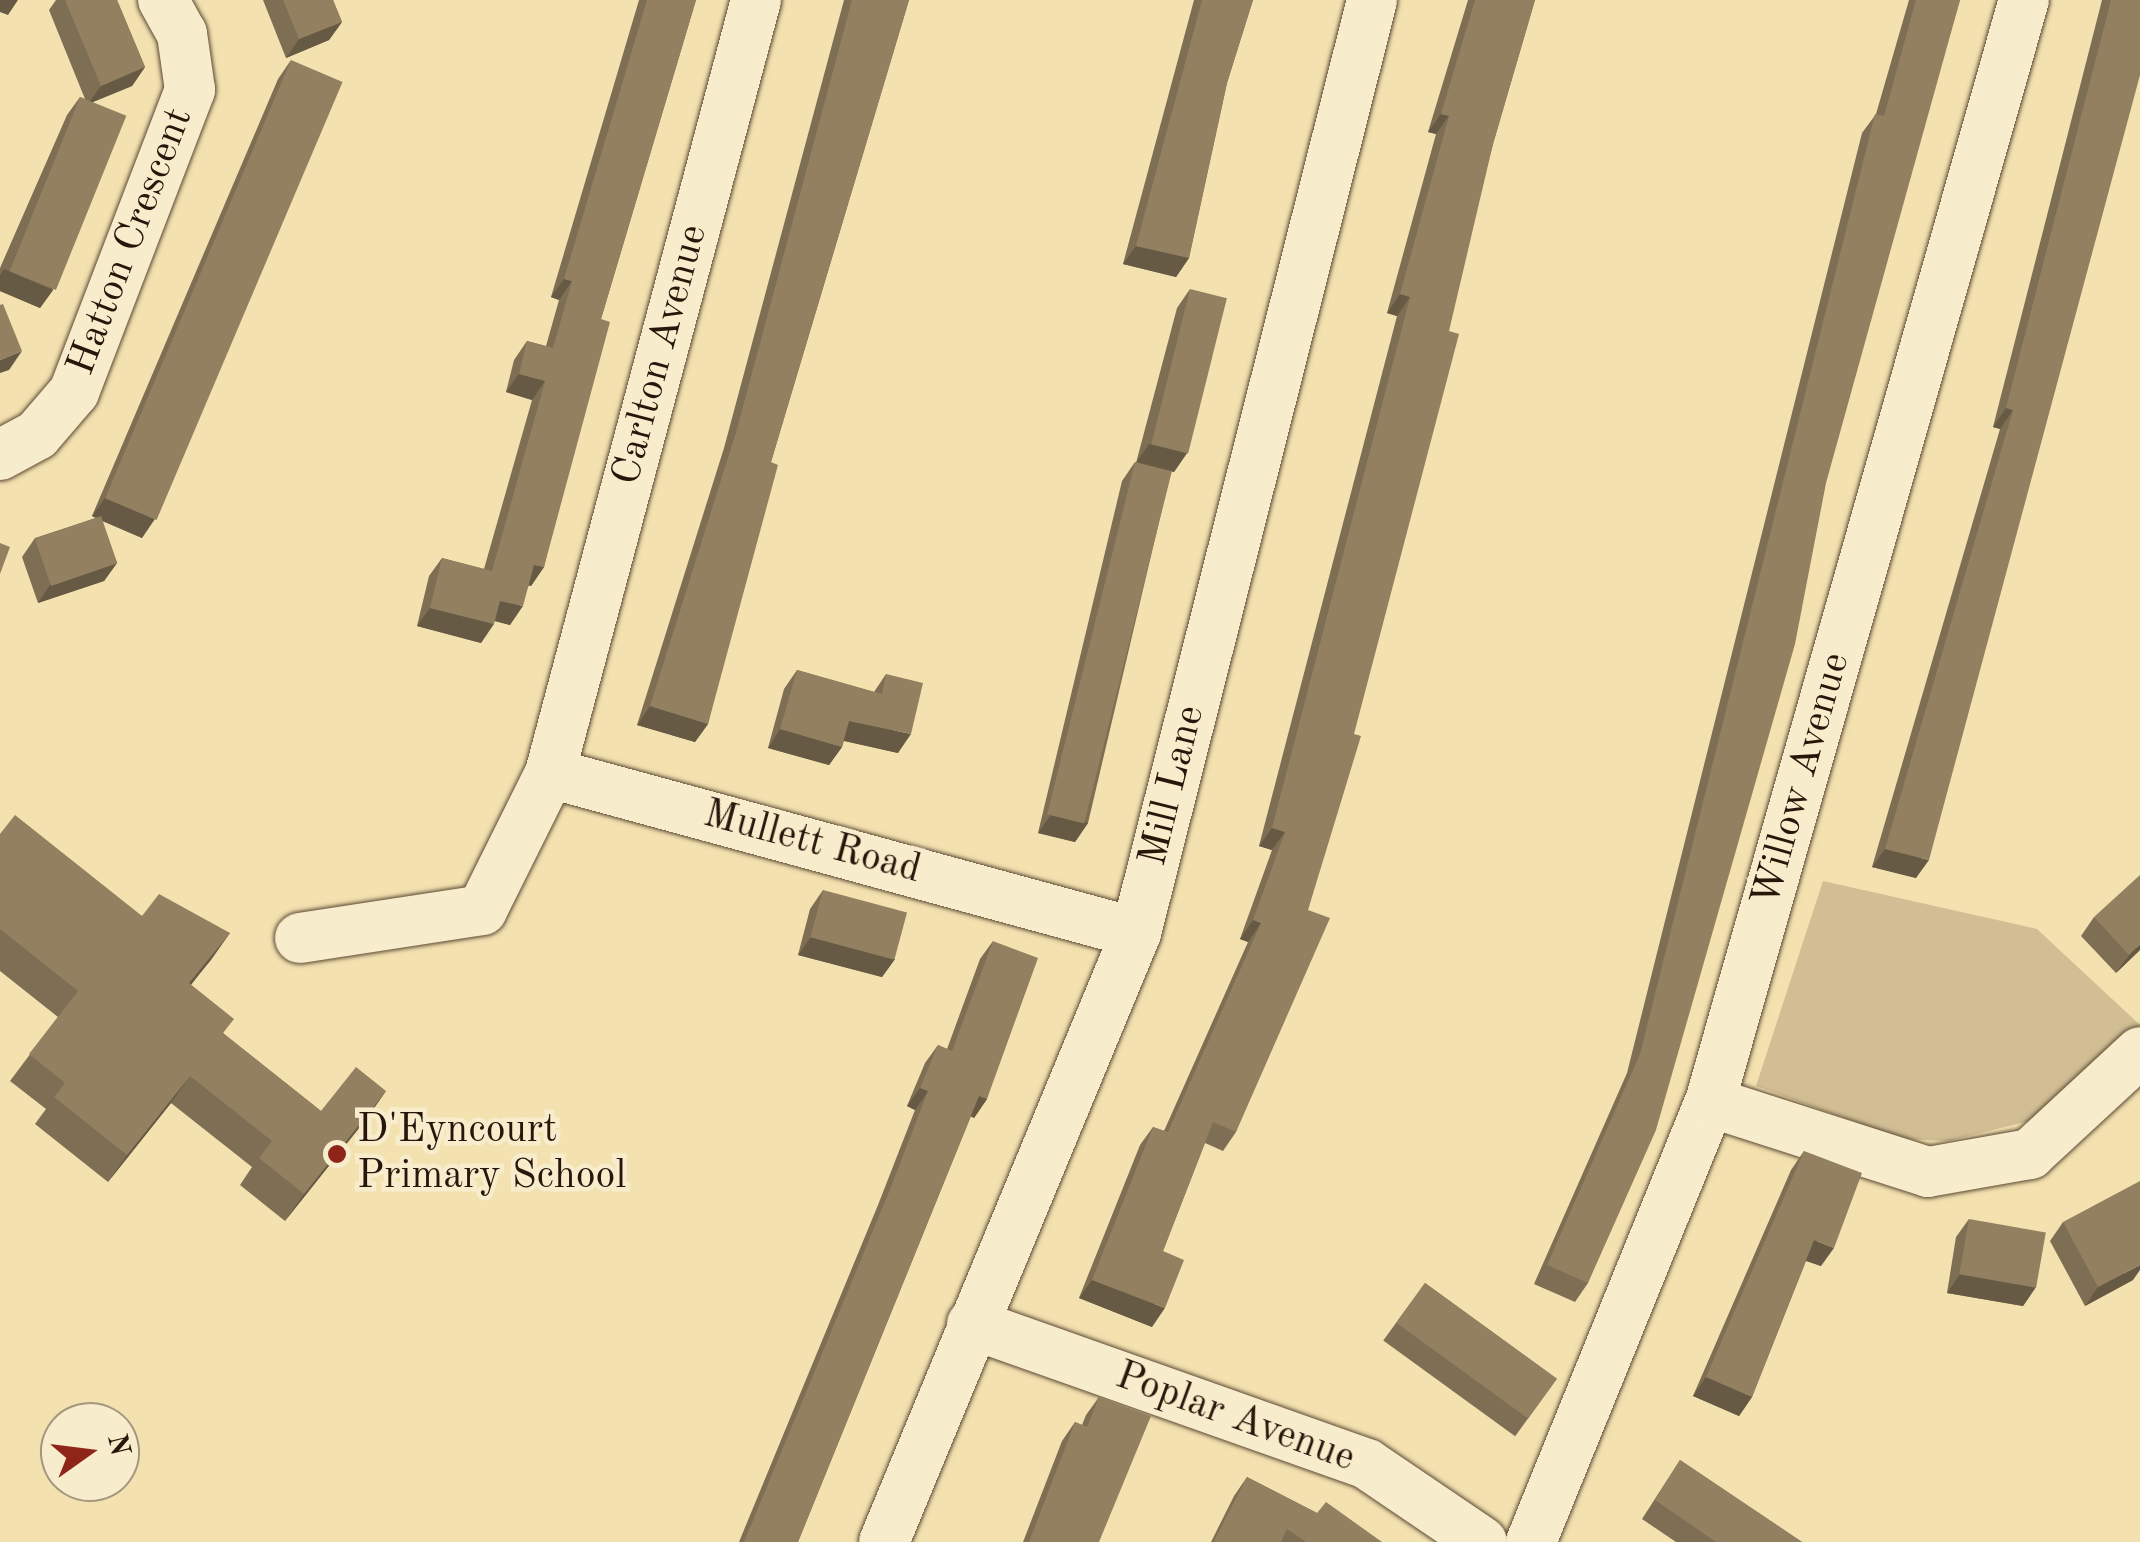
<!DOCTYPE html>
<html>
<head>
<meta charset="utf-8">
<style>
	body { margin:0 }
	#map { position:relative; width:2140px; height:1542px; overflow:hidden; background:#f3e1b0; font-family:"Old Standard TT",serif }
	div>[style] { position:absolute }
	[style*='--x'] { left:calc(var(--x)*1px); top:calc(var(--y)*1px); width:calc(var(--w)*1px); rotate:calc(var(--a)*1deg) }
	.green>* { inset:0; background:#d1be94 }
	.roads { filter:drop-shadow(0 0 2px #5c4934) drop-shadow(0 0 2px #5c4934) }
	.minor>* { height:50px; margin:-25px; padding:0 25px; transform-origin:25px; border-radius:25px; background:#f7eccc }
	.wall>* { inset:0; background:#7e6e53; transform-origin:0 0 }
	.shaded-wall>* { inset:0; background:#665a44 }
	.building>* { inset:0; background:#928061; transform-origin:0 0 }
	.dots>* { width:28px; height:28px; translate:-50% -50%; box-sizing:border-box; border:5px solid #f7eccc; border-radius:50% }
	span { translate:-50% -50%; white-space:nowrap; text-align:center; line-height:1.15; -webkit-text-stroke:9px #f7eccc; paint-order:stroke }
	.street-label { font-size:40px; color:#29160b }
	.poi-label { font-size:40px; color:#29160b }
	.left { translate:0 -50%; text-align:left }
	.north { position:absolute; left:40px; top:1402px; width:100px; height:100px; box-sizing:border-box; background:#f7eccc; border:2px solid #a5967f; border-radius:50%; rotate:76deg; font-size:28px; font-weight:700; line-height:40px; text-align:center; color:#29160b }
	.north::after { content:''; display:block; margin:auto; width:35px; height:45px; background:#8f2418; clip-path:polygon(50% 0,100% 100%,50% 72%,0 100%) }
</style>
</head>
<body>
<div id="map">
	<div class="green">
		<div style="clip-path:polygon(1823px 881px,2037px 929px,2140px 1025px,2033px 1120px,1948px 1141px,1904px 1139px,1756px 1086px)"></div>
	</div>
	<div class="roads">
		<div class="minor">
			<div style="--x:756;--y:0;--w:800;--a:104.92"></div>
			<div style="--x:550;--y:773;--w:607;--a:15.27"></div>
			<div style="--x:0;--y:455;--w:42;--a:-28.4"></div>
			<div style="--x:37;--y:435;--w:57;--a:-49.3"></div>
			<div style="--x:74;--y:392;--w:324;--a:-69"></div>
			<div style="--x:190;--y:90;--w:57;--a:-98.1"></div>
			<div style="--x:182;--y:34;--w:39;--a:-119"></div>
			<div style="--x:300;--y:938;--w:184;--a:-8.7"></div>
			<div style="--x:482;--y:910;--w:153;--a:-63.6"></div>
			<div style="--x:1710;--y:1102;--w:229;--a:17.8"></div>
			<div style="--x:1928;--y:1172;--w:104;--a:-10"></div>
			<div style="--x:2030;--y:1154;--w:150;--a:-42.8"></div>
			<div style="--x:972;--y:1324;--w:419;--a:19.5"></div>
			<div style="--x:1367;--y:1464;--w:139;--a:34.1"></div>
			<div style="--x:884;--y:1542;--w:659;--a:-67.52"></div>
			<div style="--x:1136;--y:933;--w:962;--a:-75.8"></div>
			<div style="--x:1531;--y:1542;--w:475;--a:-67.9"></div>
			<div style="--x:1710;--y:1102;--w:1146;--a:-74.1"></div>
		</div>
	</div>
	<div class="wall">
		<div style="clip-path:polygon(56px 0,117px 0,145px 67px,132px 86px,93px 102px,53px 290px,40px 308px,0 291px,0 268px,67px 115px,80px 97px,85px 99px,49px 10px)"></div>
		<div style="clip-path:polygon(263px 0,333px 0,342px 22px,329px 40px,286px 58px)"></div>
		<div style="clip-path:polygon(639px 0,696px 0,601px 319px,544px 567px,531px 586px,529px 585px,510px 625px,495px 621px,481px 643px,417px 626px,429px 576px,442px 558px,484px 569px,532px 400px,506px 392px,514px 360px,527px 341px,546px 346px,559px 300px,551px 297px)"></div>
		<div style="clip-path:polygon(844px 0,909px 0,771px 462px,708px 724px,695px 742px,637px 725px,724px 448px)"></div>
		<div style="clip-path:polygon(1194px 0,1253px 0,1227px 83px,1189px 258px,1176px 277px,1123px 264px)"></div>
		<div style="clip-path:polygon(1468px 0,1535px 0,1493px 144px,1236px 1132px,1223px 1151px,1205px 1143px,1163px 1251px,1152px 1327px,1079px 1298px,1140px 1145px,1153px 1127px,1164px 1131px,1248px 942px,1240px 939px,1272px 850px,1259px 846px,1397px 316px,1387px 313px,1436px 134px,1428px 132px)"></div>
		<div style="clip-path:polygon(1909px 0,1960px 0,1588px 1283px,1575px 1302px,1534px 1284px,1627px 1073px,1862px 133px,1876px 114px)"></div>
		<div style="clip-path:polygon(2102px 0,2140px 0,1916px 878px,1872px 867px,2000px 429px,1993px 427px)"></div>
		<div style="clip-path:polygon(291px 60px,142px 538px,102px 521px,117px 563px,104px 581px,38px 603px,22px 557px,35px 538px,96px 518px,92px 516px,278px 79px)"></div>
		<div style="clip-path:polygon(1190px 289px,1187px 453px,1174px 472px,1171px 471px,1088px 823px,1075px 842px,1038px 833px,1122px 481px,1135px 462px,1136px 463px,1177px 308px)"></div>
		<div style="clip-path:polygon(797px 670px,874px 692px,886px 674px,898px 753px,844px 741px,842px 747px,829px 765px,768px 748px,784px 689px)"></div>
		<div style="clip-path:polygon(0 834px,142px 916px,230px 933px,191px 985px,224px 1034px,321px 1111px,386px 1091px,367px 1118px,285px 1221px,240px 1185px,252px 1167px,171px 1103px,108px 1182px,35px 1124px,46px 1109px,10px 1081px,58px 1017px,0 971px)"></div>
		<div style="clip-path:polygon(823px 890px,895px 959px,882px 977px,798px 955px,810px 909px)"></div>
		<div style="clip-path:polygon(2094px 917px,2140px 950px,2116px 973px,2081px 936px)"></div>
		<div style="clip-path:polygon(993px 941px,987px 1099px,974px 1118px,971px 1116px,798px 1542px,739px 1542px,878px 1205px,915px 1110px,907px 1106px,925px 1063px,938px 1045px,947px 1049px,980px 959px)"></div>
		<div style="clip-path:polygon(1804px 1151px,1821px 1266px,1806px 1261px,1752px 1397px,1739px 1416px,1693px 1396px,1791px 1170px)"></div>
		<div style="clip-path:polygon(1969px 1219px,2036px 1287px,2023px 1306px,1947px 1293px,1956px 1237px)"></div>
		<div style="clip-path:polygon(2063px 1222px,2133px 1280px,2085px 1306px,2050px 1241px)"></div>
		<div style="left:1425px;top:1283px;width:163px;height:71px;rotate:36deg"></div>
		<div style="clip-path:polygon(1099px 1397px,1099px 1542px,1023px 1542px,1062px 1441px,1075px 1422px,1082px 1425px,1086px 1415px)"></div>
		<div style="clip-path:polygon(1680px 1460px,1802px 1542px,1676px 1542px,1642px 1519px)"></div>
		<div style="clip-path:polygon(1247px 1477px,1317px 1513px,1382px 1542px,1211px 1542px,1234px 1496px)"></div>
	</div>
	<div class="shaded-wall">
		<div style="clip-path:polygon(0 0,18px 0,8px 15px,0 12px)"></div>
		<div style="clip-path:polygon(342px 22px,329px 40px,286px 58px,299px 39px)"></div>
		<div style="clip-path:polygon(145px 67px,132px 86px,88px 104px,101px 86px)"></div>
		<div style="clip-path:polygon(1441px 114px,1449px 116px,1436px 134px,1428px 132px)"></div>
		<div style="clip-path:polygon(1136px 246px,1189px 258px,1176px 277px,1123px 264px)"></div>
		<div style="clip-path:polygon(4px 269px,53px 290px,40px 308px,0 291px,0 275px)"></div>
		<div style="clip-path:polygon(564px 279px,572px 281px,559px 300px,551px 297px)"></div>
		<div style="clip-path:polygon(1400px 294px,1410px 297px,1397px 316px,1387px 313px)"></div>
		<div style="clip-path:polygon(22px 351px,9px 370px,0 373px,0 360px)"></div>
		<div style="clip-path:polygon(519px 374px,545px 381px,532px 400px,506px 392px)"></div>
		<div style="clip-path:polygon(2006px 408px,2013px 410px,2000px 429px,1993px 427px)"></div>
		<div style="clip-path:polygon(1149px 444px,1187px 453px,1174px 472px,1136px 463px)"></div>
		<div style="clip-path:polygon(105px 498px,155px 519px,142px 538px,92px 516px)"></div>
		<div style="clip-path:polygon(117px 563px,104px 581px,38px 603px,50px 585px)"></div>
		<div style="clip-path:polygon(534px 565px,544px 567px,531px 586px,521px 583px)"></div>
		<div style="clip-path:polygon(500px 601px,523px 606px,510px 625px,487px 619px)"></div>
		<div style="clip-path:polygon(430px 608px,494px 624px,481px 643px,417px 626px)"></div>
		<div style="clip-path:polygon(650px 706px,708px 724px,695px 742px,637px 725px)"></div>
		<div style="clip-path:polygon(849px 721px,911px 734px,898px 753px,836px 739px)"></div>
		<div style="clip-path:polygon(780px 729px,842px 747px,829px 765px,768px 748px)"></div>
		<div style="clip-path:polygon(1051px 815px,1088px 823px,1075px 842px,1038px 833px)"></div>
		<div style="clip-path:polygon(1272px 828px,1285px 832px,1272px 850px,1259px 846px)"></div>
		<div style="clip-path:polygon(1885px 849px,1929px 860px,1916px 878px,1872px 867px)"></div>
		<div style="clip-path:polygon(1253px 920px,1261px 923px,1248px 942px,1240px 939px)"></div>
		<div style="clip-path:polygon(230px 933px,211px 960px,170px 1010px,189px 983px)"></div>
		<div style="clip-path:polygon(811px 937px,895px 959px,882px 977px,798px 955px)"></div>
		<div style="clip-path:polygon(2140px 944px,2140px 950px,2116px 973px,2129px 955px)"></div>
		<div style="clip-path:polygon(190px 1076px,171px 1103px,108px 1182px,127px 1155px)"></div>
		<div style="clip-path:polygon(920px 1088px,928px 1091px,915px 1110px,907px 1106px)"></div>
		<div style="clip-path:polygon(386px 1091px,367px 1118px,285px 1221px,304px 1194px)"></div>
		<div style="clip-path:polygon(979px 1096px,987px 1099px,974px 1118px,966px 1114px)"></div>
		<div style="clip-path:polygon(1814px 1240px,1834px 1248px,1821px 1266px,1801px 1259px)"></div>
		<div style="clip-path:polygon(2140px 1265px,2140px 1270px,2133px 1280px,2085px 1306px,2098px 1287px)"></div>
		<div style="clip-path:polygon(1960px 1274px,2036px 1287px,2023px 1306px,1947px 1293px)"></div>
		<div style="clip-path:polygon(1092px 1280px,1165px 1308px,1152px 1327px,1079px 1298px)"></div>
		<div style="clip-path:polygon(1706px 1377px,1752px 1397px,1739px 1416px,1693px 1396px)"></div>
	</div>
	<div class="building">
		<div style="clip-path:polygon(65px 0,117px 0,145px 67px,101px 86px)"></div>
		<div style="clip-path:polygon(283px 0,333px 0,342px 22px,299px 39px)"></div>
		<div style="clip-path:polygon(647px 0,696px 0,601px 319px,610px 322px,544px 567px,534px 565px,523px 606px,500px 601px,494px 624px,430px 608px,442px 558px,492px 571px,545px 381px,519px 374px,527px 341px,553px 348px,572px 281px,564px 279px)"></div>
		<div style="clip-path:polygon(852px 0,909px 0,771px 462px,778px 465px,708px 724px,650px 706px,737px 429px)"></div>
		<div style="clip-path:polygon(1202px 0,1253px 0,1227px 83px,1189px 258px,1136px 246px)"></div>
		<div style="clip-path:polygon(1475px 0,1535px 0,1493px 144px,1449px 331px,1459px 334px,1354px 734px,1361px 736px,1308px 910px,1330px 918px,1236px 1132px,1213px 1122px,1163px 1251px,1184px 1260px,1165px 1308px,1092px 1280px,1153px 1127px,1168px 1132px,1261px 923px,1253px 920px,1285px 832px,1272px 828px,1410px 297px,1400px 294px,1449px 116px,1441px 114px)"></div>
		<div style="clip-path:polygon(1916px 0,1960px 0,1826px 483px,1795px 644px,1656px 1130px,1588px 1283px,1547px 1265px,1640px 1054px,1875px 114px,1884px 116px)"></div>
		<div style="clip-path:polygon(2111px 0,2140px 0,2140px 75px,1929px 860px,1885px 849px,2013px 410px,2006px 408px)"></div>
		<div style="left:291px;top:60px;width:56px;height:476px;rotate:23deg"></div>
		<div style="left:80px;top:97px;width:50px;height:188px;rotate:22deg"></div>
		<div style="left:1190px;top:289px;width:38px;height:160px;rotate:14deg"></div>
		<div style="clip-path:polygon(3px 304px,22px 351px,0 360px,0 305px)"></div>
		<div style="left:1135px;top:462px;width:38px;height:363px;rotate:14deg"></div>
		<div style="left:101px;top:516px;width:50px;height:70px;rotate:71deg"></div>
		<div style="clip-path:polygon(0 543px,10px 547px,0 574px)"></div>
		<div style="clip-path:polygon(797px 670px,882px 694px,886px 674px,923px 683px,911px 734px,849px 721px,842px 747px,780px 729px)"></div>
		<div style="clip-path:polygon(15px 815px,142px 916px,159px 894px,230px 933px,189px 983px,234px 1019px,223px 1033px,321px 1111px,356px 1067px,386px 1091px,304px 1194px,259px 1158px,272px 1141px,190px 1076px,127px 1155px,54px 1097px,65px 1083px,29px 1054px,78px 991px,0 929px,0 834px)"></div>
		<div style="clip-path:polygon(2140px 875px,2140px 944px,2129px 955px,2094px 917px)"></div>
		<div style="left:823px;top:890px;width:87px;height:49px;rotate:15deg"></div>
		<div style="clip-path:polygon(993px 941px,1038px 958px,987px 1099px,979px 1096px,798px 1542px,744px 1542px,891px 1187px,928px 1091px,920px 1088px,938px 1045px,952px 1051px)"></div>
		<div style="clip-path:polygon(1804px 1151px,1862px 1173px,1834px 1248px,1814px 1240px,1752px 1397px,1706px 1377px)"></div>
		<div style="clip-path:polygon(2140px 1181px,2140px 1265px,2098px 1287px,2063px 1222px)"></div>
		<div style="left:1969px;top:1219px;width:78px;height:56px;rotate:10deg"></div>
		<div style="left:1425px;top:1283px;width:163px;height:49px;rotate:36deg"></div>
		<div style="clip-path:polygon(1099px 1397px,1151px 1416px,1099px 1542px,1029px 1542px,1075px 1422px,1087px 1427px)"></div>
		<div style="clip-path:polygon(1680px 1460px,1802px 1542px,1716px 1542px,1655px 1500px)"></div>
		<div style="clip-path:polygon(1247px 1477px,1317px 1513px,1326px 1502px,1382px 1542px,1306px 1542px,1287px 1529px,1281px 1542px,1216px 1542px,1214px 1541px)"></div>
	</div>
	<div class="dots">
		<div style="left:337px;top:1154px;background:#8f2418"></div>
	</div>
	<div class="street-label">
		<span style="left:131px;top:242px;rotate:-69deg">Hatton Crescent</span>
		<span style="left:661px;top:355px;rotate:-75deg">Carlton Avenue</span>
		<span style="left:1802px;top:780px;rotate:-74deg">Willow Avenue</span>
		<span style="left:1173px;top:786px;rotate:-76deg">Mill Lane</span>
		<span style="left:812px;top:843px;rotate:15deg">Mullett Road</span>
		<span style="left:1235px;top:1418px;rotate:20deg">Poplar Avenue</span>
	</div>
	<div class="poi-label">
		<span class="left" style="left:357px;top:1154px">D'Eyncourt<br>Primary School</span>
	</div>
	<div class="north">N</div>
</div>
</body>
</html>
